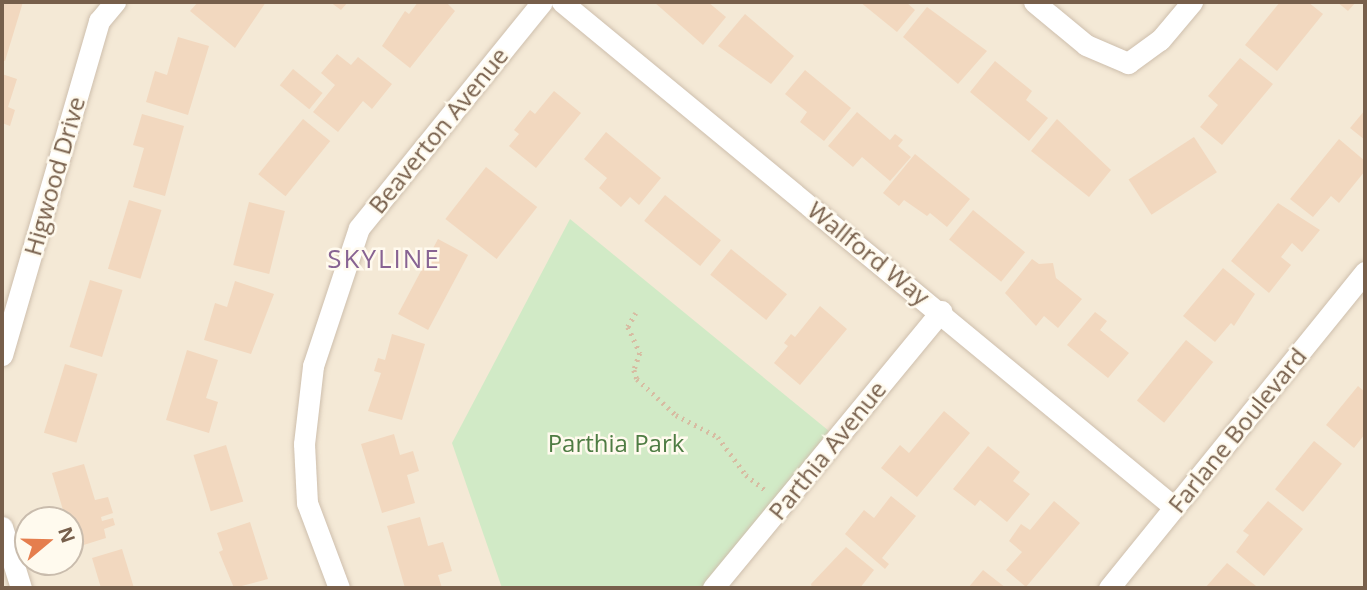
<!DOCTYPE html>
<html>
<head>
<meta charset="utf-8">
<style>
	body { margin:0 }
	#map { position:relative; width:1367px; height:590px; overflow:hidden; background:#fcf6e8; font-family:"Open Sans",sans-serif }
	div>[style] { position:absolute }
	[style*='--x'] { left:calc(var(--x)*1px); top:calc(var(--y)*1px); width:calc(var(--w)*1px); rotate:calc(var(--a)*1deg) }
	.residential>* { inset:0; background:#f4e9d6 }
	.green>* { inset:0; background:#d1eac6 }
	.building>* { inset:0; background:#f2d8bf; transform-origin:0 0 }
	.path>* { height:4.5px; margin-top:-2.25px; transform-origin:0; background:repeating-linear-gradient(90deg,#d7bca2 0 2px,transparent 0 7px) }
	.roads { filter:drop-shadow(0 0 2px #cebfad) drop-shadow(0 0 2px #cebfad) }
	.minor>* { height:21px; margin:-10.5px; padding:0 10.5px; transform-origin:10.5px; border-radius:10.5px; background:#fff }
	span { translate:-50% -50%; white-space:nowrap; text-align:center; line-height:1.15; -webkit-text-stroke:5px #fffaee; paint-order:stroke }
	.street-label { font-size:24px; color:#775f4b }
	.park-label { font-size:24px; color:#4e7c43 }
	.neighbourhood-label { font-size:26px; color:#886393; letter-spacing:2px }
	.frame { position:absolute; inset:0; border:4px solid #775f4b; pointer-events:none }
	.north { position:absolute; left:14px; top:506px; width:70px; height:70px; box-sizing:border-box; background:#fffaee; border:2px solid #c9bcad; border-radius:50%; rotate:71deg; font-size:19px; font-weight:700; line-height:28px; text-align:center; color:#775f4b }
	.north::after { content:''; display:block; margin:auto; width:24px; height:32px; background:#e57e4e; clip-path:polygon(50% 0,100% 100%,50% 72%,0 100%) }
</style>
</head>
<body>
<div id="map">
	<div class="residential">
		<div style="clip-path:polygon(evenodd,2px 2px,1365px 2px,1365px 588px,2px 588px,2px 2px,28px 520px,70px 520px,70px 562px,28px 562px,28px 520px)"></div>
	</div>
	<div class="green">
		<div style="clip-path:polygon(570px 219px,829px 431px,703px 588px,502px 588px,452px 443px)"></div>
	</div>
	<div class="building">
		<div style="clip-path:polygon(2px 2px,23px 2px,5px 61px,2px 60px)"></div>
		<div style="clip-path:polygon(198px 2px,266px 2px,235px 48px,190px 11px)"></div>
		<div style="clip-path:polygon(330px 2px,348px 2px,341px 10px)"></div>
		<div style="clip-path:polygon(418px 2px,446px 2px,455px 11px,410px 68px,382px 46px,405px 11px,409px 14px)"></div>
		<div style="clip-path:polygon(654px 2px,708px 2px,726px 17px,703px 45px)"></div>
		<div style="clip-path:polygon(860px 2px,906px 2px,915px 10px,897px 32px)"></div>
		<div style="clip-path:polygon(1280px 2px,1308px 2px,1323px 14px,1277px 71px,1245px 45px)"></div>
		<div style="clip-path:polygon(1337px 2px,1356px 2px,1348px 11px)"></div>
		<div style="clip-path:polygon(927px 7px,987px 51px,958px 84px,903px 37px)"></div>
		<div style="clip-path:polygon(745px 14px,794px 56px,771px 84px,718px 46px)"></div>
		<div style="clip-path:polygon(178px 37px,209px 46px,188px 115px,146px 102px,155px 71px,167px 75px)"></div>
		<div style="clip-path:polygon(337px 54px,351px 65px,358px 57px,392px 84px,372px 109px,363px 101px,338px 132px,313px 112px,335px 85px,321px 73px)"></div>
		<div style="clip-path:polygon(1240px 58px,1273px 84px,1222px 145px,1200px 127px,1218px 105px,1208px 96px)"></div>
		<div style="clip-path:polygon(995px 61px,1032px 91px,1026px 100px,1048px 118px,1029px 141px,970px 92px)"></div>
		<div style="left:293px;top:69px;width:38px;height:21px;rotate:39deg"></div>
		<div style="clip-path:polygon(805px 70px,851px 108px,824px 141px,800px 122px,807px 112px,785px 94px)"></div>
		<div style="clip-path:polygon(2px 74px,17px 79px,8px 107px,15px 110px,10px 126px,2px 123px)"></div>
		<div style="clip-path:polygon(554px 91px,581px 113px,536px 168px,509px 146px,519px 134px,514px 130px,530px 110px,535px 114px)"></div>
		<div style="clip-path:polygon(1365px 110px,1365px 140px,1350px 128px)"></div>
		<div style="clip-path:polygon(857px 112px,890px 140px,895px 134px,903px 140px,898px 146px,911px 157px,890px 181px,862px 157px,853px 167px,828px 146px)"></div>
		<div style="clip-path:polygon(142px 114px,184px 126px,165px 196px,133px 187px,144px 148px,133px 145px)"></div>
		<div style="left:303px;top:119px;width:35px;height:71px;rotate:39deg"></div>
		<div style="clip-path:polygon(1057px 119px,1111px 170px,1089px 197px,1031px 151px)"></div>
		<div style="clip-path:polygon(606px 132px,661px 178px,639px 205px,630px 197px,621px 207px,599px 188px,607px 178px,584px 159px)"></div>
		<div style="left:1194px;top:137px;width:42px;height:78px;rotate:57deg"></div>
		<div style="clip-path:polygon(1339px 139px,1365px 161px,1365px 171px,1339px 203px,1331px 196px,1313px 217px,1290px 199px)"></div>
		<div style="clip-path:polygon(915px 154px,970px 199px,947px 227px,930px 213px,927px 216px,904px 200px,899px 206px,883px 193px)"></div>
		<div style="left:486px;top:167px;width:65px;height:66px;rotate:38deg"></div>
		<div style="left:665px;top:195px;width:72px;height:33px;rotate:39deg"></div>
		<div style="left:129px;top:200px;width:34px;height:72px;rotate:17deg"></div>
		<div style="left:249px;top:202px;width:37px;height:65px;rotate:14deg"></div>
		<div style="clip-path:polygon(1278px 203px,1320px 230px,1302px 252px,1292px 243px,1281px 257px,1291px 265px,1269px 293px,1231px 261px)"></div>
		<div style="left:973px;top:210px;width:67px;height:38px;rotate:39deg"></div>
		<div style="left:438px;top:239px;width:34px;height:85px;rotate:28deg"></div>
		<div style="left:731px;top:249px;width:72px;height:33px;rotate:39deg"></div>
		<div style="clip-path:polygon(1032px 259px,1039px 264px,1053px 263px,1056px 278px,1082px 299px,1058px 328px,1044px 316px,1036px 326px,1005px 293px)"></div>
		<div style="clip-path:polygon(1223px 268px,1255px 294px,1234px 326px,1231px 323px,1215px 342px,1183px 316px)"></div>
		<div style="left:90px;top:280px;width:34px;height:70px;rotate:17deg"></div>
		<div style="clip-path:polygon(235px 281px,274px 294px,251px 354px,204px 340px,215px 303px,227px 307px)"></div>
		<div style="clip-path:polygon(820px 306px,847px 329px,800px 385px,774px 363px,788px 346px,784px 343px,791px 334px,795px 337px)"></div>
		<div style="clip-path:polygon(1095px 312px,1107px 321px,1100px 330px,1129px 353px,1108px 378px,1067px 345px)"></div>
		<div style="clip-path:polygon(392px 334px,425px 344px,402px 420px,368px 411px,381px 373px,374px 371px,378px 358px,385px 360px)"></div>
		<div style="left:1186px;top:340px;width:35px;height:78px;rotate:39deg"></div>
		<div style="clip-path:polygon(187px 350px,218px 360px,206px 398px,218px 402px,209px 433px,166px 420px)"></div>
		<div style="left:65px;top:364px;width:34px;height:72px;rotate:17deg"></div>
		<div style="clip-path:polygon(1358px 386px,1365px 392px,1365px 434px,1354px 448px,1326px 425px)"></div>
		<div style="clip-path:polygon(944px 411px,970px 433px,917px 497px,881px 468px,900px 445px,909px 453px)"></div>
		<div style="clip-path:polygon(394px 434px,400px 455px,413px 451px,419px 471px,407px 475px,415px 503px,382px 513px,361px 444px)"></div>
		<div style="left:1314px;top:441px;width:36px;height:62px;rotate:39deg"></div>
		<div style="left:226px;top:445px;width:59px;height:34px;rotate:73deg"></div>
		<div style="clip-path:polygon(988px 446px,1020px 472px,1013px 481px,1030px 494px,1007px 522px,980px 500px,975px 506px,953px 489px)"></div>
		<div style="clip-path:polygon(84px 464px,95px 500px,108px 497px,113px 513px,101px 517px,102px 521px,113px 518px,115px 525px,104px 529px,106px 538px,74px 548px,70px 520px,66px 520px,52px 473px)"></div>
		<div style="clip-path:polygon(891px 496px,916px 516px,882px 558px,889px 564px,885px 569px,845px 534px,864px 510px,874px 518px)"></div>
		<div style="clip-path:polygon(1054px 501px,1080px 523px,1026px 587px,1006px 570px,1022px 552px,1009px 541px,1021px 524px,1030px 530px)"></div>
		<div style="clip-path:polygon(1268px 501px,1303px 529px,1264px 576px,1236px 552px,1249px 535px,1243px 531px)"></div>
		<div style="clip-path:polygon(420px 517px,428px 546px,443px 542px,452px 571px,438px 575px,442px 588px,405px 588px,387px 526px)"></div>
		<div style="clip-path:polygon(250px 522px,268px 579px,234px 588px,219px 552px,223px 550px,217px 533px)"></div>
		<div style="clip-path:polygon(846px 547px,874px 570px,860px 588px,812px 588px,811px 584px)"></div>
		<div style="clip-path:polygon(122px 549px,134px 588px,101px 588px,92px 558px)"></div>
		<div style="clip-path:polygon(1227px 563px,1256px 586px,1254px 588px,1205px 588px)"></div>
		<div style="clip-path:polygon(983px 570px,1006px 588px,968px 588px)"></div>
	</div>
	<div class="path">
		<div style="--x:636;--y:313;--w:16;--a:120"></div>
		<div style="--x:628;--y:327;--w:29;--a:65"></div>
		<div style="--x:640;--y:353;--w:18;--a:109"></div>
		<div style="--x:634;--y:370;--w:9;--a:72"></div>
		<div style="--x:637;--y:379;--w:53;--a:42.7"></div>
		<div style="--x:676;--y:415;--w:47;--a:27.6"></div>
		<div style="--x:718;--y:437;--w:47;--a:53.6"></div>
		<div style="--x:746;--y:475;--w:24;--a:38"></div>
	</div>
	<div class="roads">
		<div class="minor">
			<div style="--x:562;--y:2;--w:793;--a:39.53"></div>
			<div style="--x:1034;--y:2;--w:67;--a:39.6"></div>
			<div style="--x:1086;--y:45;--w:46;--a:23.2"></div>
			<div style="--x:1128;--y:63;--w:39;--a:-36"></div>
			<div style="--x:1160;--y:40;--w:50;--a:-49.9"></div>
			<div style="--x:2;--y:355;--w:348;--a:-73.8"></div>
			<div style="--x:99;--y:21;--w:25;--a:-50"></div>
			<div style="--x:2;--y:527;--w:64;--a:72.7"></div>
			<div style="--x:339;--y:588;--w:91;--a:-110.6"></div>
			<div style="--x:307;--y:503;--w:59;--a:-92.9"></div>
			<div style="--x:304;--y:444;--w:79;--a:-83.4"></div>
			<div style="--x:313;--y:366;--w:145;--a:-71.6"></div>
			<div style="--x:359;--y:228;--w:291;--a:-51"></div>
			<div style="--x:713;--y:588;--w:359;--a:-50.5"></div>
			<div style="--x:1109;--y:588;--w:407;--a:-51"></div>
		</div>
	</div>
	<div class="street-label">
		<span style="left:438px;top:130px;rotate:-51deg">Beaverton Avenue</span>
		<span style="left:54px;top:176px;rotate:-74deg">Higwood Drive</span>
		<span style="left:869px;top:253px;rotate:39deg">Wallford Way</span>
		<span style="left:1237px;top:430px;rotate:-51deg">Farlane Boulevard</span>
		<span style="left:827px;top:450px;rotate:-51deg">Parthia Avenue</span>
	</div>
	<div class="park-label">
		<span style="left:616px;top:443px">Parthia Park</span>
	</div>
	<div class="neighbourhood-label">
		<span style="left:384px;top:259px">SKYLINE</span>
	</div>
	<div class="frame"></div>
	<div class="north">N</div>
</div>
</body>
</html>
